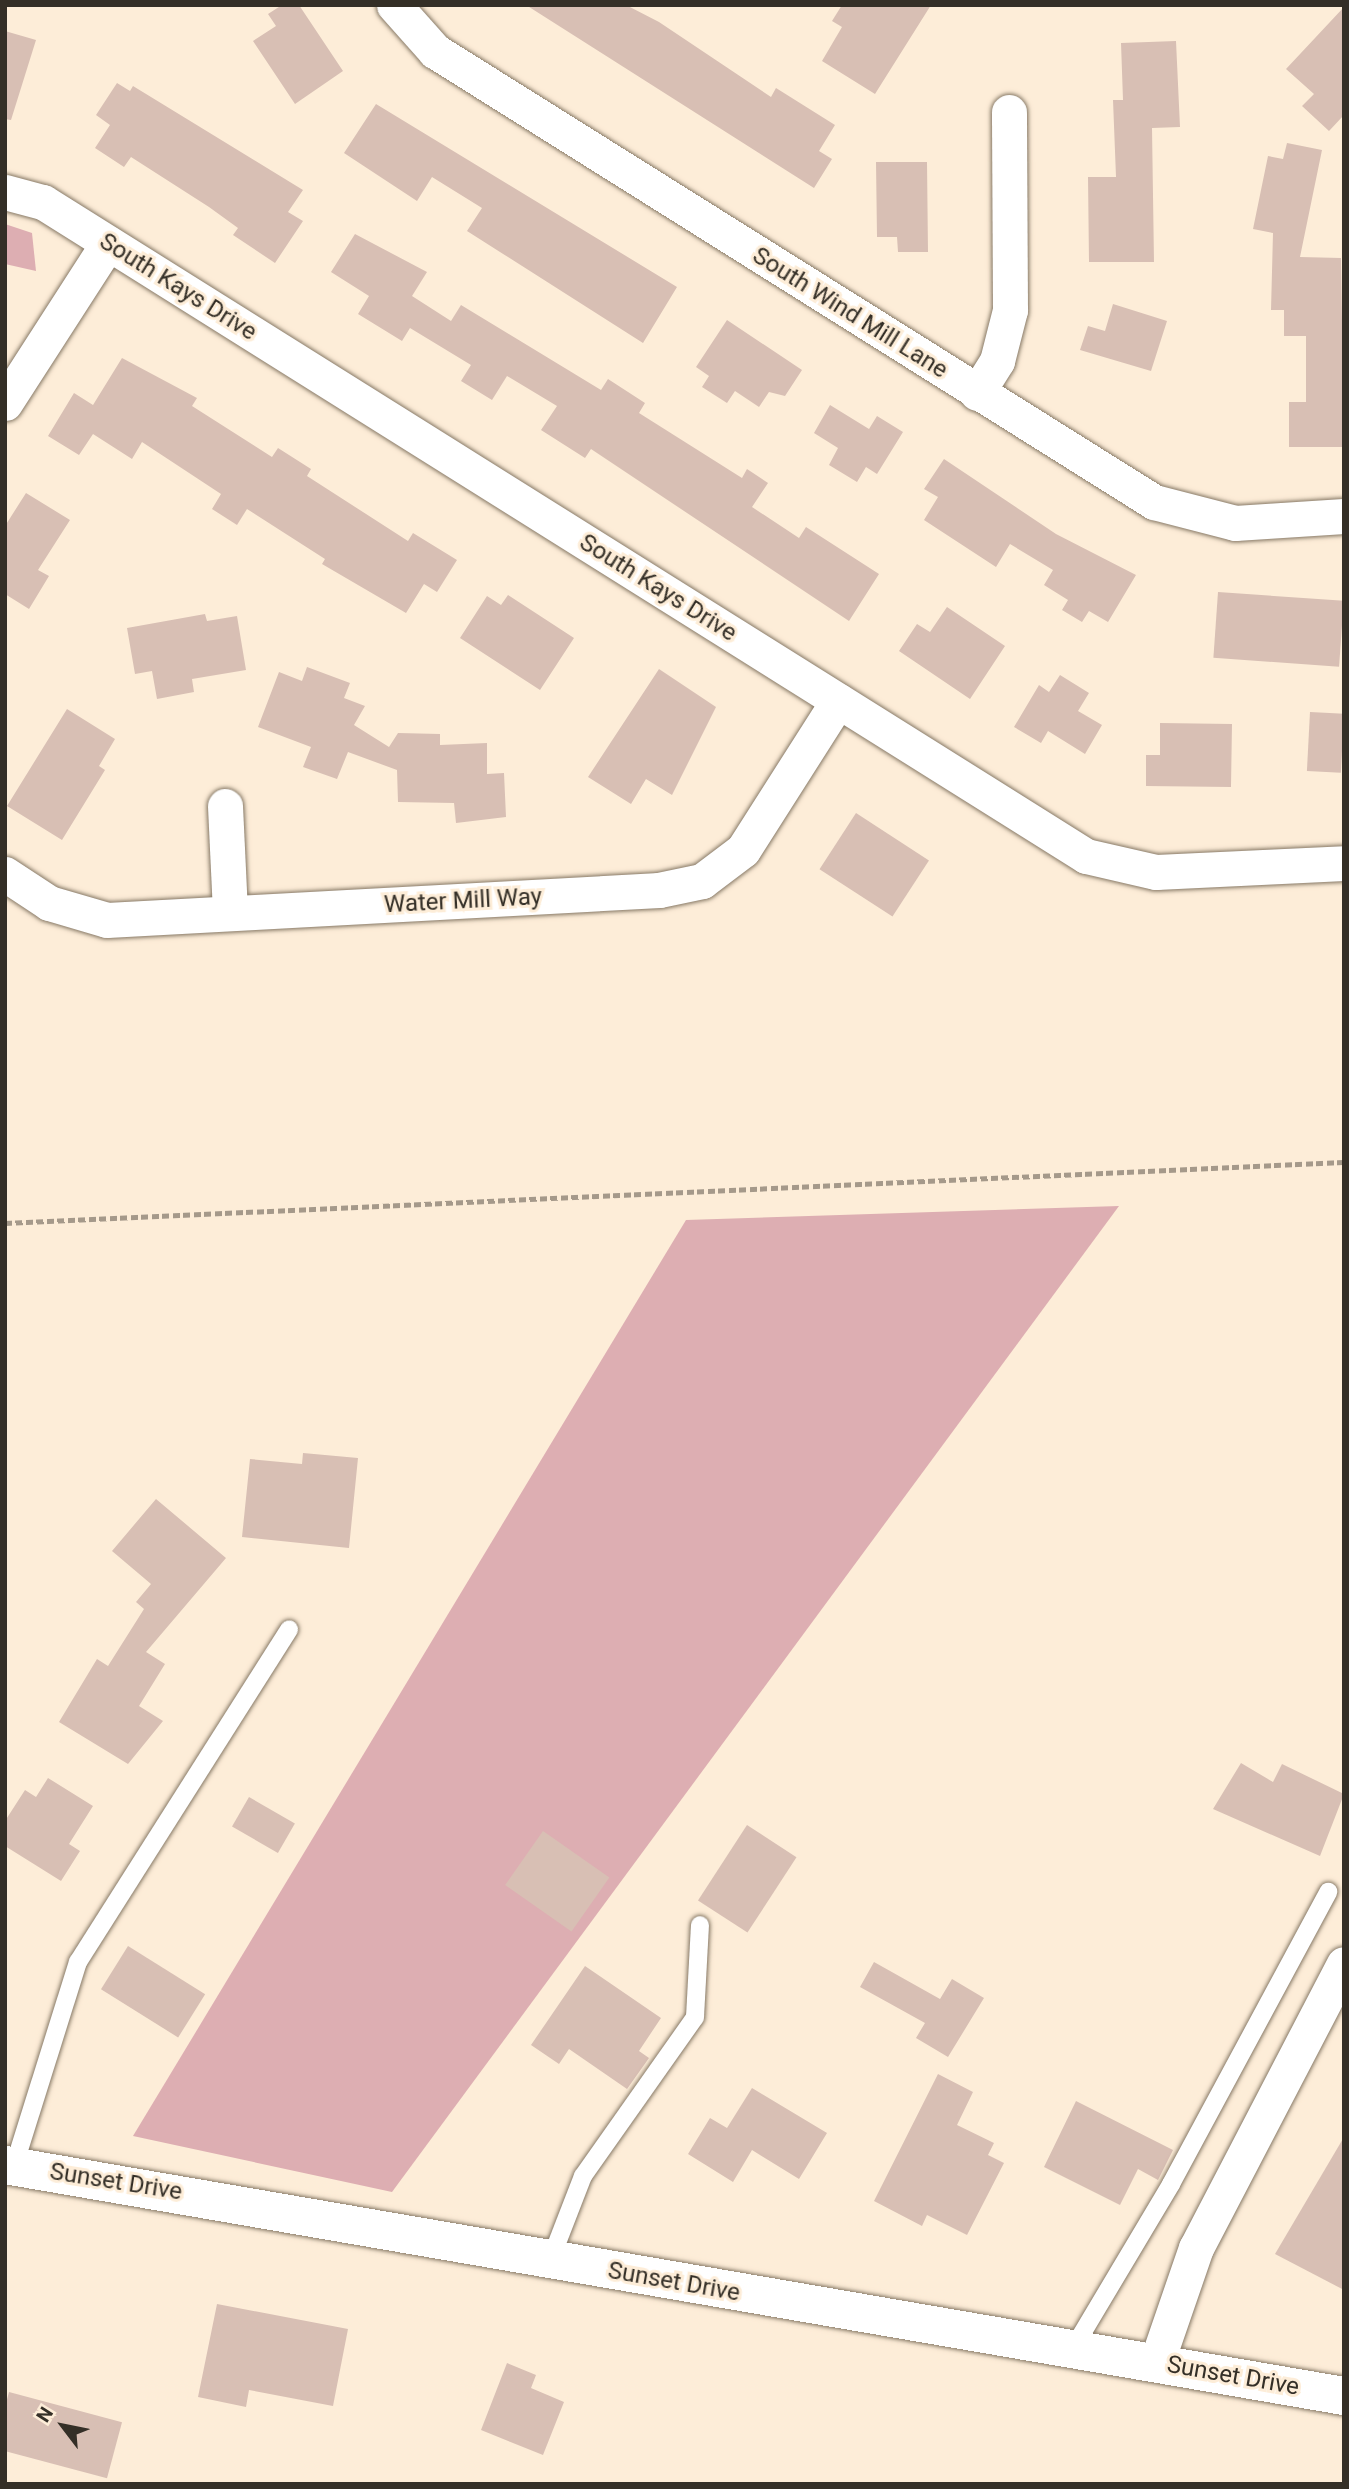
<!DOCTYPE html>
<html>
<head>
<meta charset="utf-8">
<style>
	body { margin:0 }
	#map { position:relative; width:1349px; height:2489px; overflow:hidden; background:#fdedd8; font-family:Roboto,sans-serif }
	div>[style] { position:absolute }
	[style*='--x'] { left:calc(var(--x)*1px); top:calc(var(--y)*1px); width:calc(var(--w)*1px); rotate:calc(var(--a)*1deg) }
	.green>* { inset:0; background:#ddaeb2 }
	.building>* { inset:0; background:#d8bfb4; transform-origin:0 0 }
	.path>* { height:4.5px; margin-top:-2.25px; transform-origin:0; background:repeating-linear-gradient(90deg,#a5998a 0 7px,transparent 0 10.5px) }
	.roads { filter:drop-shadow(0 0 2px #877966) drop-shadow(0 0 2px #877966) }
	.service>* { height:18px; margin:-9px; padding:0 9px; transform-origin:9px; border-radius:9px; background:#fff }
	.minor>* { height:35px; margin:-17.5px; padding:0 17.5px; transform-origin:17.5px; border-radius:17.5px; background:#fff }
	.secondary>* { height:38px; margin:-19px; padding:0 19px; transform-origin:19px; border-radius:19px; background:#fff }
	span { translate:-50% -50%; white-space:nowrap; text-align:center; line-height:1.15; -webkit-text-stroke:6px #fdedd8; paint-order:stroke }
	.street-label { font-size:24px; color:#342f27 }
	.frame { position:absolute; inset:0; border:7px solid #342f27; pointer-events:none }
	.north { position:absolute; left:28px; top:2391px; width:70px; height:70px; -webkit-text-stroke:5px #fdedd8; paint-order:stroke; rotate:302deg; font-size:19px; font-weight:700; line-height:28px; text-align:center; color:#342f27 }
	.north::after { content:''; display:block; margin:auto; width:24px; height:32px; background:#342f27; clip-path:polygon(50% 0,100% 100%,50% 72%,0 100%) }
</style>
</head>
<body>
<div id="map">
	<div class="green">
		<div style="clip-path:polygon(5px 224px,32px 233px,36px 271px,5px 264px)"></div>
		<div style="clip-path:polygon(1119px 1206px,392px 2192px,133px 2136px,686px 1220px)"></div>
	</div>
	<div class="building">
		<div style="clip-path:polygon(282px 5px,299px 5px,343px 71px,295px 104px,253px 41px,276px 26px,268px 14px)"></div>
		<div style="clip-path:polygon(526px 5px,626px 5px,659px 22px,771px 97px,776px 88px,835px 125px,819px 151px,832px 159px,814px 188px)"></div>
		<div style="clip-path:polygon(842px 5px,931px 5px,875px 94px,822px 61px,842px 27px,832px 21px)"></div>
		<div style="clip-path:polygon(1344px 7px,1344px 115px,1329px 131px,1302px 106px,1314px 94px,1286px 69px)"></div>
		<div style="clip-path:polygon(5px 31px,36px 40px,11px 120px,5px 119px)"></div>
		<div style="clip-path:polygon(1176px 41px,1180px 127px,1152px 128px,1154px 262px,1089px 262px,1088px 177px,1116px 177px,1113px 100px,1123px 100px,1121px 43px)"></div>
		<div style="clip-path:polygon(117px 83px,130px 91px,133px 86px,303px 190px,288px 212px,303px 221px,275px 263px,233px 235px,238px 228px,209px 207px,131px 157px,124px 167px,95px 148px,110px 125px,96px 115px)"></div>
		<div style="clip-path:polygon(376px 104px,677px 287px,643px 343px,467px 231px,482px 208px,432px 177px,417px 201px,344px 153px)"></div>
		<div style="clip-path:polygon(1287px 143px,1322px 150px,1300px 257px,1341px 258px,1344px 447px,1289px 447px,1289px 402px,1306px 402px,1306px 336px,1284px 336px,1284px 310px,1271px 310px,1273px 233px,1253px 229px,1268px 156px,1283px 159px)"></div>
		<div style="clip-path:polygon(876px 162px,927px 162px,928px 252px,898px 252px,897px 237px,877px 237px)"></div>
		<div style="clip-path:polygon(355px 234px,427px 272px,412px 296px,451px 321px,461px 305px,601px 390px,608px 379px,645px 403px,639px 413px,742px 478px,747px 469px,768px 483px,752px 507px,799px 538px,806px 527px,879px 574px,849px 621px,591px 449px,585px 458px,541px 430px,557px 406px,507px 376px,492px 400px,461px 381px,471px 365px,410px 328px,402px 341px,358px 314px,369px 296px,331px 272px)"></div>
		<div style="clip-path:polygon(1113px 304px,1167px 321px,1151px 371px,1080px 350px,1088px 326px,1105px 331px)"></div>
		<div style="clip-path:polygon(727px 320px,802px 370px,785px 396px,769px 392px,759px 407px,735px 391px,727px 403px,702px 387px,709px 376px,696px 367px)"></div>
		<div style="clip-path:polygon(122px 358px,197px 398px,192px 406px,272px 457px,278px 448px,311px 469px,307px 476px,408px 541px,413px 533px,457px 560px,437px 592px,424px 584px,406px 613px,322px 564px,325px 559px,247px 509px,237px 525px,212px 509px,221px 494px,142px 442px,132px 459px,93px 434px,79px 455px,48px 436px,74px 393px,93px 405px)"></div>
		<div style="clip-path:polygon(830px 405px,869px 429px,877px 416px,903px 432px,877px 474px,866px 467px,857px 482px,829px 465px,838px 448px,814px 433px)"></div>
		<div style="clip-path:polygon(944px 459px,1056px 534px,1136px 575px,1108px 622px,1089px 611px,1082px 622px,1062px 610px,1068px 600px,1044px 585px,1053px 570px,1010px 544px,996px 567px,924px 520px,938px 497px,924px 489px)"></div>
		<div style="clip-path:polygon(26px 493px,70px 520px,38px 570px,49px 576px,29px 609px,5px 594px,5px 526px)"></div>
		<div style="left:1218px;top:592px;width:126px;height:66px;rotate:4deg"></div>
		<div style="clip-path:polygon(508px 595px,574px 638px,540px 690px,460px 638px,487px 596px,501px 605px)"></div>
		<div style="clip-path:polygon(947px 607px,1005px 646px,970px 699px,899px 651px,917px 624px,930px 632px)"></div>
		<div style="clip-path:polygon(205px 614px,207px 621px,237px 616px,246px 670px,192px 679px,194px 692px,157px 699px,152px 671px,135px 674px,127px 628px)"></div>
		<div style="clip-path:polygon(307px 667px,350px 683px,344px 698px,365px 706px,354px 725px,389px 747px,398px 733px,440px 734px,440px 745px,487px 743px,487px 774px,504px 773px,506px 817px,456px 823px,454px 803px,398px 802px,397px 770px,348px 752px,337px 779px,303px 767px,311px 747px,258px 727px,279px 672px,302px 681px)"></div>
		<div style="clip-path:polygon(659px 669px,716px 707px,672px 795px,646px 779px,631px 804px,588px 777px)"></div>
		<div style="clip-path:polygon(1060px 675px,1089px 693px,1078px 711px,1102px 725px,1085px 754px,1048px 731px,1041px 743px,1014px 727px,1039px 685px,1049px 692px)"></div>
		<div style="clip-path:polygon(67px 709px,115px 739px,99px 766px,105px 770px,62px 840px,7px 806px)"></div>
		<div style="left:1310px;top:712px;width:34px;height:59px;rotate:3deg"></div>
		<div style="clip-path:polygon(1160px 723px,1232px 724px,1231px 787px,1146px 786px,1146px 755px,1160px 755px)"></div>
		<div style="left:856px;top:813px;width:87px;height:67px;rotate:33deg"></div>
		<div style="clip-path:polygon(303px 1453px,358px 1458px,349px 1548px,242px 1537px,250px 1459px,302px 1464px)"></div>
		<div style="clip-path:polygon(156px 1499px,226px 1558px,146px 1652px,165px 1664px,139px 1706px,163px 1721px,128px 1764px,59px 1722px,97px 1659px,108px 1666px,144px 1609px,136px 1602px,151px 1584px,112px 1551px)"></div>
		<div style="clip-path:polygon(1241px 1763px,1273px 1782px,1282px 1764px,1344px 1794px,1320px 1856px,1213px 1809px)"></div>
		<div style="clip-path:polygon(48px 1778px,93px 1806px,69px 1844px,80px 1851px,61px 1881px,5px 1846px,5px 1821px,25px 1790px,36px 1797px)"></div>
		<div style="left:249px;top:1797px;width:53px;height:34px;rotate:30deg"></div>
		<div style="left:747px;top:1825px;width:59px;height:90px;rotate:33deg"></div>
		<div style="left:543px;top:1831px;width:81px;height:66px;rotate:35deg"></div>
		<div style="left:128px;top:1946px;width:91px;height:51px;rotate:32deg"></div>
		<div style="clip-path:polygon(874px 1962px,940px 1999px,952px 1979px,984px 1998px,948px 2057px,916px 2038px,925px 2023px,860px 1987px)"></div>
		<div style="clip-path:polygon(585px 1966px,661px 2018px,639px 2051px,649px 2058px,627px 2089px,569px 2049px,559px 2064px,531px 2045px)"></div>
		<div style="clip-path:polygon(938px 2074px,973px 2092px,957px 2125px,994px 2143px,988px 2155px,1004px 2163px,967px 2235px,927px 2215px,922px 2226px,874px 2201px)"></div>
		<div style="clip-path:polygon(752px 2088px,827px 2133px,799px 2179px,752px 2150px,733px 2182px,688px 2154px,710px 2118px,727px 2128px)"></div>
		<div style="clip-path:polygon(1076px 2101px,1173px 2150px,1158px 2180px,1138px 2169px,1120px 2205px,1044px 2167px)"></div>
		<div style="clip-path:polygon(1344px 2137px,1344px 2290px,1275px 2254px)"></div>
		<div style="clip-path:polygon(217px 2304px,348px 2329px,333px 2406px,249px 2390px,246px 2407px,198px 2397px)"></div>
		<div style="clip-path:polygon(507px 2363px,536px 2375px,531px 2388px,564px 2402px,543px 2455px,481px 2430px)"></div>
		<div style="left:9px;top:2392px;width:117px;height:58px;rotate:15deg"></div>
	</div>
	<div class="path">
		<div style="--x:5;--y:1223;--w:1340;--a:-2.61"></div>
	</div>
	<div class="roads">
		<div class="service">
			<div style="--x:14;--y:2166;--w:214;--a:-72.6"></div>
			<div style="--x:78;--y:1962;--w:394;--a:-57.6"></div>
			<div style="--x:550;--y:2261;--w:91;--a:-68.8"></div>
			<div style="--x:583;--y:2176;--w:194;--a:-54.8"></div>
			<div style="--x:695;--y:2017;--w:92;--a:-86.9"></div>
			<div style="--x:1071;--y:2352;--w:196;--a:-59.2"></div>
			<div style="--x:1171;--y:2184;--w:332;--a:-61.7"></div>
		</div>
		<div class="minor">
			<div style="--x:394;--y:5;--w:62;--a:48.3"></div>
			<div style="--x:435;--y:51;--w:849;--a:32.1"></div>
			<div style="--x:1154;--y:502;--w:84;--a:14.5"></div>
			<div style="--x:1235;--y:523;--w:109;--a:-3.7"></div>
			<div style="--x:5;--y:192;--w:39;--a:15"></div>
			<div style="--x:43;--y:202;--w:1231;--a:32.09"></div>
			<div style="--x:1086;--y:856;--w:72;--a:12.9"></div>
			<div style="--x:1156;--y:872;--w:188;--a:-2.7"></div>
			<div style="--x:977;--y:393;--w:38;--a:-58"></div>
			<div style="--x:997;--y:361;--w:53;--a:-75.7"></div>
			<div style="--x:1010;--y:310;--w:198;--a:-90.3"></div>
			<div style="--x:5;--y:403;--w:190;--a:-57.2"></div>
			<div style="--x:225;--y:806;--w:107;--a:87.3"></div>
			<div style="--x:5;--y:874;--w:53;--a:33.4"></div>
			<div style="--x:49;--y:903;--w:60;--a:16.3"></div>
			<div style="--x:107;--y:920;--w:553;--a:-3.11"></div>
			<div style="--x:659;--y:890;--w:44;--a:-11.8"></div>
			<div style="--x:702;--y:881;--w:51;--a:-37.1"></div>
			<div style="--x:743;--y:850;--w:177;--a:-57.5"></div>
			<div style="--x:1157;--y:2361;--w:120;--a:-71"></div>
			<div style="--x:1196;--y:2248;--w:320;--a:-62.5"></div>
		</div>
		<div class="secondary">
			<div style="--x:5;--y:2165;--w:1359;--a:9.79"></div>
		</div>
	</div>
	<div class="street-label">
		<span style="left:178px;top:287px;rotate:32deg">South Kays Drive</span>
		<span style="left:850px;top:313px;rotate:32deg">South Wind Mill Lane</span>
		<span style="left:658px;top:588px;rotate:32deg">South Kays Drive</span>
		<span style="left:463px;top:901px;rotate:-3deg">Water Mill Way</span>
		<span style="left:116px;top:2182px;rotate:9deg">Sunset Drive</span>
		<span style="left:674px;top:2282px;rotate:10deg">Sunset Drive</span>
		<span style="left:1233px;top:2376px;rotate:10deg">Sunset Drive</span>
	</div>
	<div class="frame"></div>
	<div class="north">N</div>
</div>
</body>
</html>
